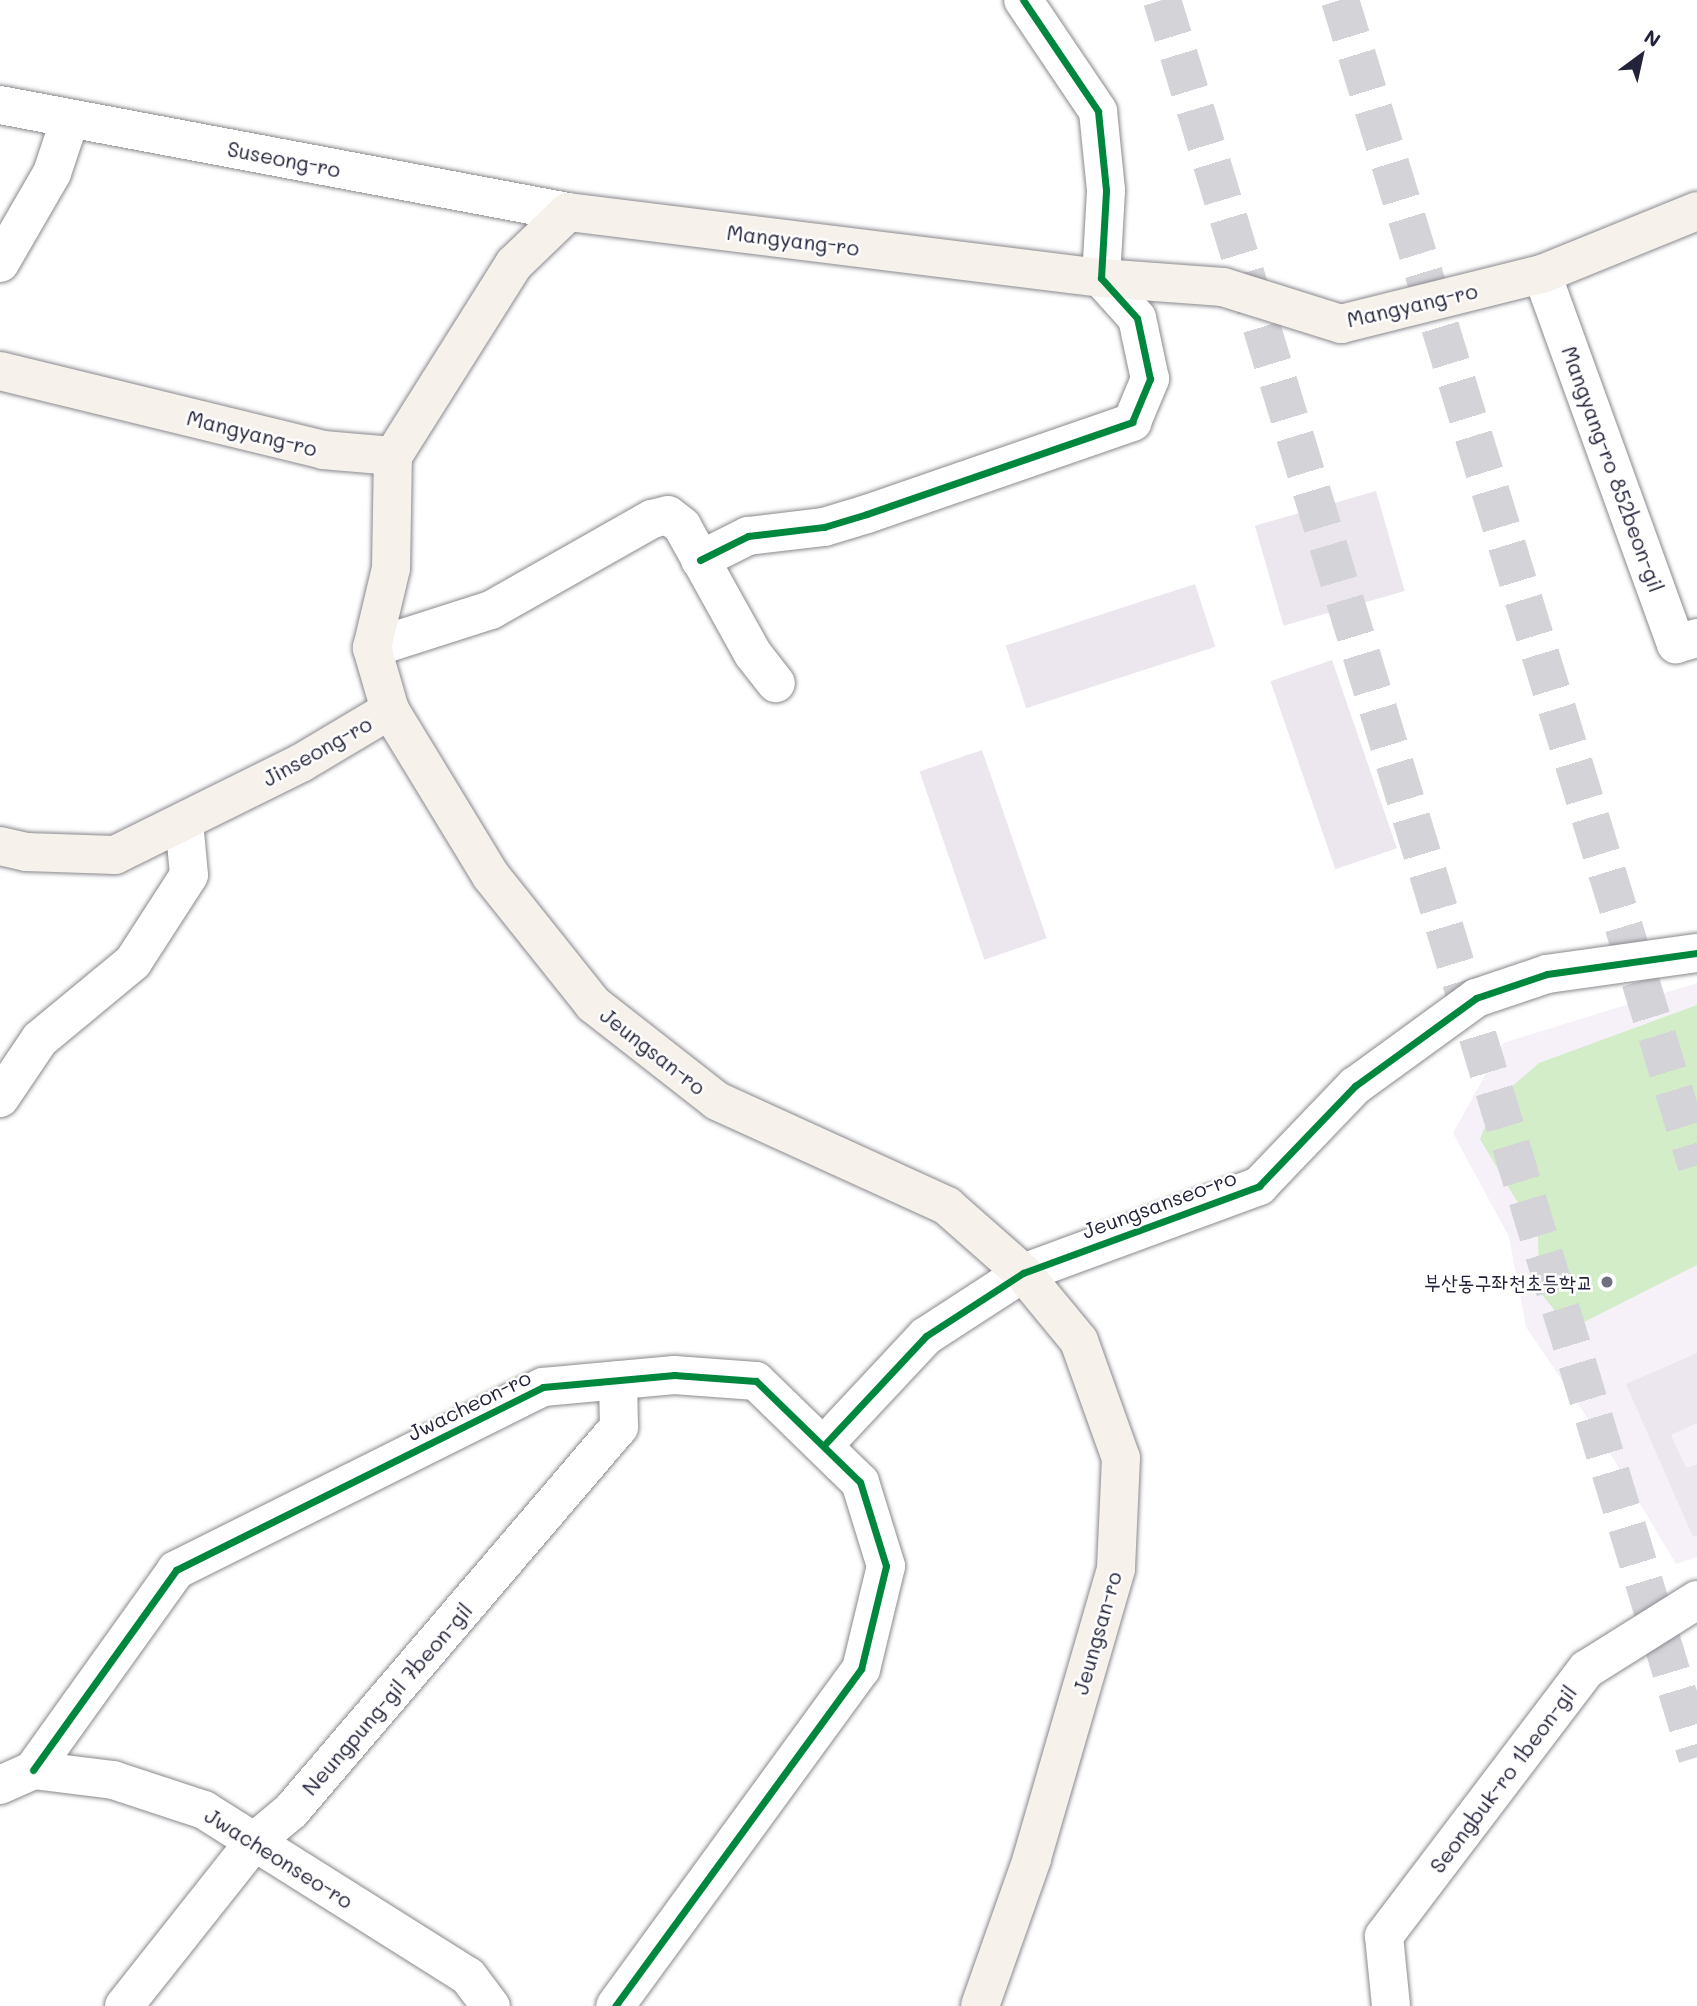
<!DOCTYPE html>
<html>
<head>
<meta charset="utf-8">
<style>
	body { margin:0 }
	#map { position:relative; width:1697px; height:2006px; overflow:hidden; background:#fff; font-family:Mali,"Poor Story",sans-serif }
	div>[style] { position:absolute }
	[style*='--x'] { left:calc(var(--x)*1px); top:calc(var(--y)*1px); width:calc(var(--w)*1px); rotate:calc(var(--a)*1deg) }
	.built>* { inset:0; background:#f6f1f8 }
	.green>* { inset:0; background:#d3edc9 }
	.building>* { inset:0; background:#ece6ee; transform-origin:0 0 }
	.highway-tunnel>* { height:38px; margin-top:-19px; transform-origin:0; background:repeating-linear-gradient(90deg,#d3d3d8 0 38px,transparent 0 57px) }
	.roads { filter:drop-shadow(0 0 2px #8a8a8f) drop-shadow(0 0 2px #8a8a8f) }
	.minor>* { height:38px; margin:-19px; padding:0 19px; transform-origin:19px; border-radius:19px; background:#fff }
	.major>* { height:38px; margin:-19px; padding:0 19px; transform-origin:19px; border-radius:19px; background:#f6f1eb }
	.cycleway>* { height:7px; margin:-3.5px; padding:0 3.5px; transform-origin:3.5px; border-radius:3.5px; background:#00873e }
	.dots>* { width:19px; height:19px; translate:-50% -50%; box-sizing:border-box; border:4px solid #fff; border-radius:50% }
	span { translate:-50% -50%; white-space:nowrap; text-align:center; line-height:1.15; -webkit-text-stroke:5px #fff; paint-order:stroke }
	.street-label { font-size:21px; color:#22223b }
	.poi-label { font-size:21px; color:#22223b }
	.right { translate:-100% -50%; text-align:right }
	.north { position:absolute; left:1606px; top:21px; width:70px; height:70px; -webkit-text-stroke:5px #fff; paint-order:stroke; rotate:33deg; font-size:19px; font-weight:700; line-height:28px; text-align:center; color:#22223b }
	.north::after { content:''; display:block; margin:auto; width:24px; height:32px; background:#22223b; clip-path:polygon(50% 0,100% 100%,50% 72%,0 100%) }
</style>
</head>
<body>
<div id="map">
	<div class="built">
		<div style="clip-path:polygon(1697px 983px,1697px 1557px,1676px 1564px,1601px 1438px,1526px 1327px,1509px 1237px,1453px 1133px,1503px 1043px)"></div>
	</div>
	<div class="green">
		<div style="clip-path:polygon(1697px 1005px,1697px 1265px,1570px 1329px,1539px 1291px,1538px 1237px,1480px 1139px,1495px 1101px,1539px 1063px)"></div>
	</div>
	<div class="building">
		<div style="left:1376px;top:491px;width:104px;height:126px;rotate:74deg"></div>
		<div style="left:1195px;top:584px;width:66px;height:199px;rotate:72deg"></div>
		<div style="left:1332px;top:660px;width:199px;height:65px;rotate:71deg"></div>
		<div style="left:982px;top:750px;width:199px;height:66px;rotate:71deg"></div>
		<div style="clip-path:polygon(1697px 1353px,1697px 1423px,1671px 1435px,1686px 1468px,1697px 1464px,1697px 1535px,1693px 1537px,1626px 1384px)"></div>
	</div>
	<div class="highway-tunnel">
		<div style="--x:1162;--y:0;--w:1837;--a:73.06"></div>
		<div style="--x:1340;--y:0;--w:1219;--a:72.98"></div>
	</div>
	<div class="roads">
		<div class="minor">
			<div style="--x:0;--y:105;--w:578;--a:10.67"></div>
			<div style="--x:0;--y:263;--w:104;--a:-60"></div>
			<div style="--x:52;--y:173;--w:57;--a:-71.6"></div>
			<div style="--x:1542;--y:274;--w:394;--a:70.1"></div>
			<div style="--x:1676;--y:644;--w:22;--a:-16"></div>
			<div style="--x:700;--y:560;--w:54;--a:-26.6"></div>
			<div style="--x:748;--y:536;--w:77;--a:-6.8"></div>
			<div style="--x:824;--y:527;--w:45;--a:-16.8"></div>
			<div style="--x:867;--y:514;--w:281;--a:-19.1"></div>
			<div style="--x:1132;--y:422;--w:47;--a:-67.3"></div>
			<div style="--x:1150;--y:379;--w:62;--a:-102"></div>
			<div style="--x:1137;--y:318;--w:54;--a:-132"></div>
			<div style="--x:1101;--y:278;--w:88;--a:-86.7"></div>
			<div style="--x:1106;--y:190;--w:79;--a:-95.8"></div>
			<div style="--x:1098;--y:111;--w:134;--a:-124"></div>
			<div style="--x:372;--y:648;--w:125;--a:-17.7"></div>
			<div style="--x:491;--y:610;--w:185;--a:-29.5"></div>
			<div style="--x:652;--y:519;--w:16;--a:-14"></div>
			<div style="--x:668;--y:515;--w:18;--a:38"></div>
			<div style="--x:682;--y:526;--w:146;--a:61"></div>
			<div style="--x:753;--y:654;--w:37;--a:52"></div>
			<div style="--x:0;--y:1098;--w:71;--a:-55.9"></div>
			<div style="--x:40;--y:1039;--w:121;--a:-39.6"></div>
			<div style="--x:133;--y:962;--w:103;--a:-57.2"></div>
			<div style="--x:189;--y:875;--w:54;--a:-95.3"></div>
			<div style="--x:824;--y:1445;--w:149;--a:-46.9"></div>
			<div style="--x:926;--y:1336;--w:116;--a:-33"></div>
			<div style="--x:1023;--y:1273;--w:252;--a:-20.2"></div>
			<div style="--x:1259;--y:1186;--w:139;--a:-46.2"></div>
			<div style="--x:1355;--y:1086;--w:150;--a:-36"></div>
			<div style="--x:1476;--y:998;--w:75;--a:-18.7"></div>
			<div style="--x:1547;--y:974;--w:151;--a:-8"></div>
			<div style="--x:33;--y:1770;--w:246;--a:-54.4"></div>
			<div style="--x:176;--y:1570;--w:410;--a:-26.5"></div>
			<div style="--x:543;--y:1387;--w:132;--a:-5.2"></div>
			<div style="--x:674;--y:1375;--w:82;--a:4.2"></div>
			<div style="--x:756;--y:1381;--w:145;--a:44.2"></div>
			<div style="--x:860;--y:1482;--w:88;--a:72.8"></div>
			<div style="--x:886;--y:1566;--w:106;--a:103.6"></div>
			<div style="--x:861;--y:1669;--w:417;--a:126.1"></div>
			<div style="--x:0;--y:1785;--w:36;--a:-24"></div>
			<div style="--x:33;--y:1770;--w:81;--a:7.1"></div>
			<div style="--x:113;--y:1780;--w:96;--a:18.2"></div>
			<div style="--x:204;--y:1810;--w:312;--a:32.2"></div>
			<div style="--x:468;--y:1976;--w:38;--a:53"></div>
			<div style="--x:124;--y:2006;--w:211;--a:-51.6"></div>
			<div style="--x:255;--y:1841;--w:47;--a:-39.8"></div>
			<div style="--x:291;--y:1811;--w:505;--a:-49.5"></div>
			<div style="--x:619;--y:1427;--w:47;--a:-91.2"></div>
			<div style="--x:1391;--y:2006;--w:70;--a:-95.7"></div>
			<div style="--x:1384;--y:1936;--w:335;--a:-52.8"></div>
			<div style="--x:1587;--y:1669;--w:130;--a:-32.1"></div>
		</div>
		<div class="major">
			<div style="--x:0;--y:371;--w:333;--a:13.7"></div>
			<div style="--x:323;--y:450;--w:70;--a:4.9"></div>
			<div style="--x:393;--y:456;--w:227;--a:-57.8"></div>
			<div style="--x:514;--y:264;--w:75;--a:-43.9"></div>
			<div style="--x:568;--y:212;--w:537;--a:7.06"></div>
			<div style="--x:1101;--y:278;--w:122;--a:4.2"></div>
			<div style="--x:1223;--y:287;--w:124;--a:17.4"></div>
			<div style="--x:1341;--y:324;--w:207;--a:-14"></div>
			<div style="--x:1542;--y:274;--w:167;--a:-22.1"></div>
			<div style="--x:390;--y:710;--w:194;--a:58.7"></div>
			<div style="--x:491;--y:876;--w:164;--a:51.4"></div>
			<div style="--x:593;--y:1004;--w:157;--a:38"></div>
			<div style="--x:717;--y:1101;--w:253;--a:24.5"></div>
			<div style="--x:947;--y:1206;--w:101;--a:41.4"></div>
			<div style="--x:1023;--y:1273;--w:88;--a:50.5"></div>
			<div style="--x:1079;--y:1341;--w:124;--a:70.3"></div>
			<div style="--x:1121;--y:1458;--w:111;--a:92.6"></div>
			<div style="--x:1116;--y:1569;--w:302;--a:106.2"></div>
			<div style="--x:1032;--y:1859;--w:156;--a:109.5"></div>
			<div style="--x:0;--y:846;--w:27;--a:13"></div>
			<div style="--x:26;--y:852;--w:89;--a:1.9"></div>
			<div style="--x:115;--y:855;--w:208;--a:-26.3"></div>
			<div style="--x:301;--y:763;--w:104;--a:-30.8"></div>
			<div style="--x:390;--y:710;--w:65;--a:-106.2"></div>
			<div style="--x:372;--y:648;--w:82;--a:-76.6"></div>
			<div style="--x:391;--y:568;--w:112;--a:-89"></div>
		</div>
	</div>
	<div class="cycleway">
		<div style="--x:700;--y:560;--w:54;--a:-26.6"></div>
		<div style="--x:748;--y:536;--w:77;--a:-6.8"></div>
		<div style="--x:824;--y:527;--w:45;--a:-16.8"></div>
		<div style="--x:867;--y:514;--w:281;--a:-19.1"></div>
		<div style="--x:1132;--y:422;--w:47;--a:-67.3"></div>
		<div style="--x:1150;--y:379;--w:62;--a:-102"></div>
		<div style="--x:1137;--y:318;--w:54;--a:-132"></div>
		<div style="--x:1101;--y:278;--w:88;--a:-86.7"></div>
		<div style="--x:1106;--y:190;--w:79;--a:-95.8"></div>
		<div style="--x:1098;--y:111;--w:134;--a:-124"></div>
		<div style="--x:824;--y:1445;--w:149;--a:-46.9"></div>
		<div style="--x:926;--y:1336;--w:116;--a:-33"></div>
		<div style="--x:1023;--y:1273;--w:252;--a:-20.2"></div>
		<div style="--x:1259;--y:1186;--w:139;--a:-46.2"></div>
		<div style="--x:1355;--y:1086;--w:150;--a:-36"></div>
		<div style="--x:1476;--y:998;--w:75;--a:-18.7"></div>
		<div style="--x:1547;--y:974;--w:151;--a:-8"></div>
		<div style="--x:33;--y:1770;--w:246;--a:-54.4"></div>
		<div style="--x:176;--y:1570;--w:410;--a:-26.5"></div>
		<div style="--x:543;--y:1387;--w:132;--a:-5.2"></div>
		<div style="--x:674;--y:1375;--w:82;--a:4.2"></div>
		<div style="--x:756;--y:1381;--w:145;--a:44.2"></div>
		<div style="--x:860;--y:1482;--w:88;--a:72.8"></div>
		<div style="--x:886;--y:1566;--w:106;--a:103.6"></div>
		<div style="--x:861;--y:1669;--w:417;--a:126.1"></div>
	</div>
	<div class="dots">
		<div style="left:1607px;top:1282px;background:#6f6f80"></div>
	</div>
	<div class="street-label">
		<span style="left:284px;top:159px;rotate:11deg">Suseong-ro</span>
		<span style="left:793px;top:240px;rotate:7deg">Mangyang-ro</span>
		<span style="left:1412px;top:305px;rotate:-13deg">Mangyang-ro</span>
		<span style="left:252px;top:433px;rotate:14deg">Mangyang-ro</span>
		<span style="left:1613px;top:469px;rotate:70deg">Mangyang-ro 852beon-gil</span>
		<span style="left:317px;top:751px;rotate:-29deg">Jinseong-ro</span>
		<span style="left:653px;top:1051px;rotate:38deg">Jeungsan-ro</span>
		<span style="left:1159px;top:1204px;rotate:-20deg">Jeungsanseo-ro</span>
		<span style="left:469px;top:1405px;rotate:-26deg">Jwacheon-ro</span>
		<span style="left:1097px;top:1633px;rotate:-74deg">Jeungsan-ro</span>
		<span style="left:387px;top:1699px;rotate:-49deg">Neungpung-gil 7beon-gil</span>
		<span style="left:1503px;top:1779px;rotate:-53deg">Seongbuk-ro 1beon-gil</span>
		<span style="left:279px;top:1858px;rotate:32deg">Jwacheonseo-ro</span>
	</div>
	<div class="poi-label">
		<span class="right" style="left:1593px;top:1282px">부산동구좌천초등학교</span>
	</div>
	<div class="north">N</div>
</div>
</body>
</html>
